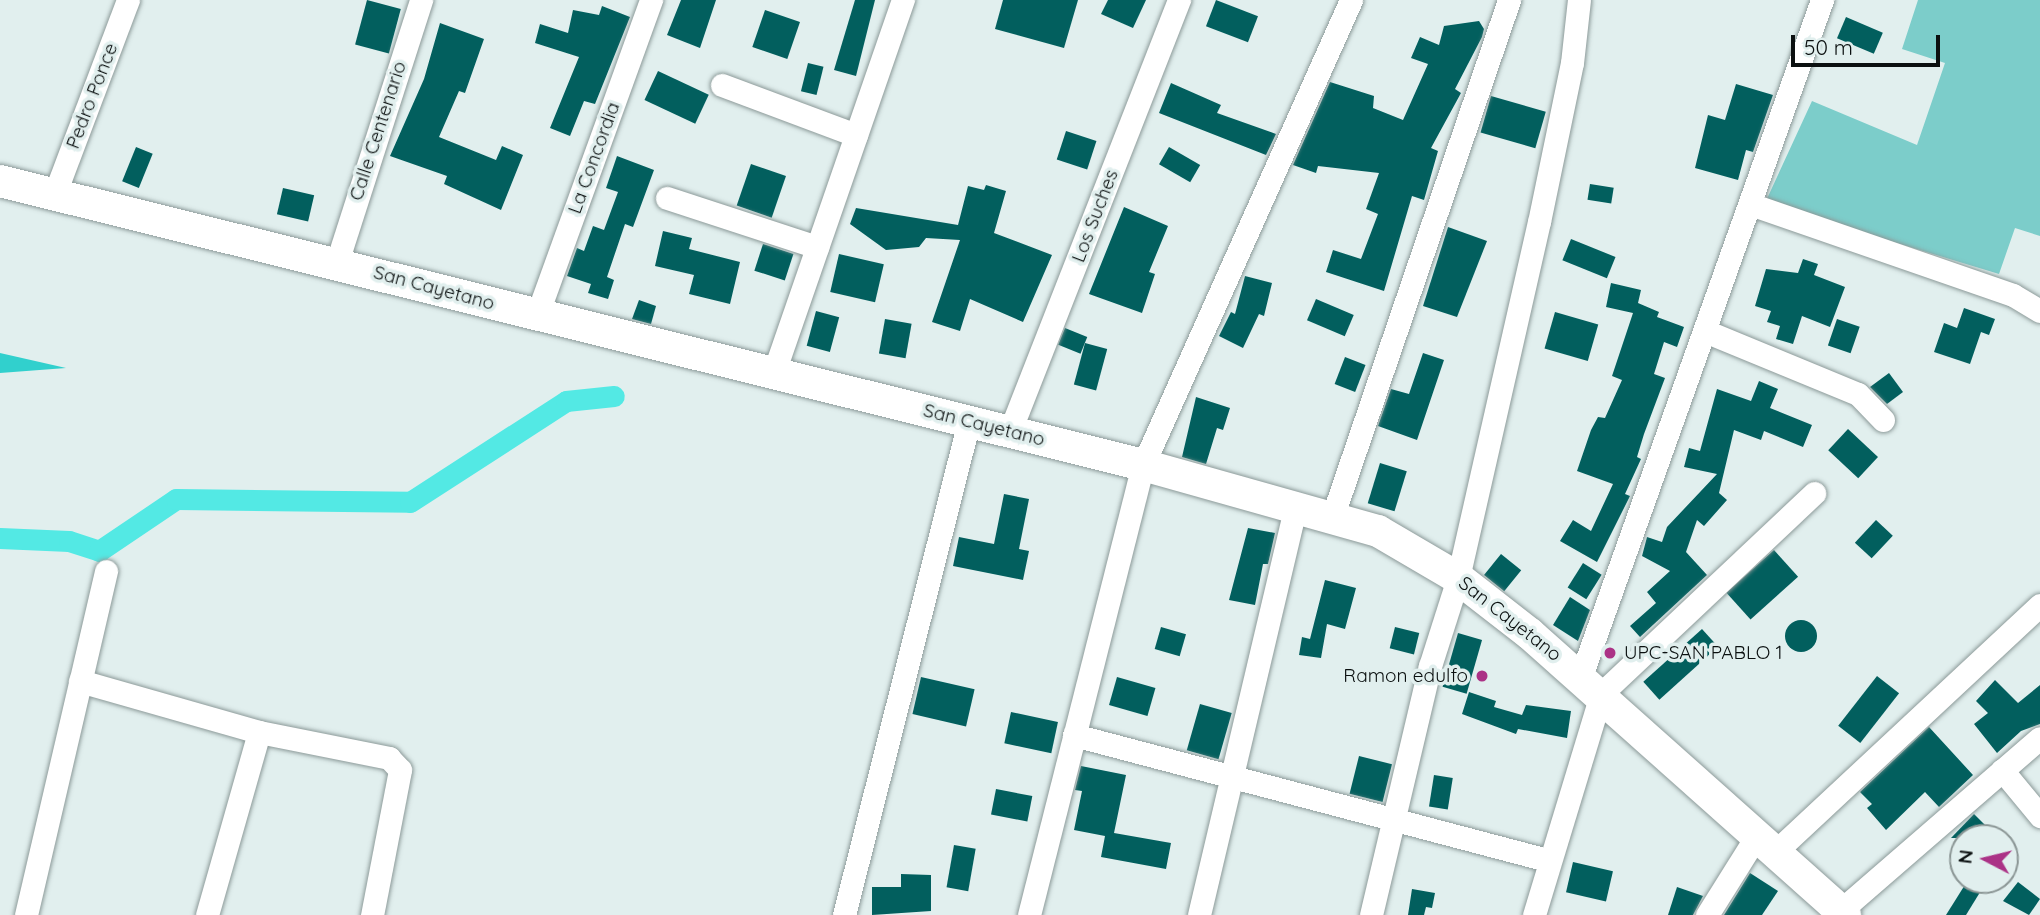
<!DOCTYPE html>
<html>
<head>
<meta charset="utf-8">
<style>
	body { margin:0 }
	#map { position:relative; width:2040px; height:915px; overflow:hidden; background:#e1efee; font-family:Quicksand,sans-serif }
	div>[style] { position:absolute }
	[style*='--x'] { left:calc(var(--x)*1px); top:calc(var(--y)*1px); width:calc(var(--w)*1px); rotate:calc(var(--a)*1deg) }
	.green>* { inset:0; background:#7ccdca }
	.forest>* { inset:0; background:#31d0cd }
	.canal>* { height:21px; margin:-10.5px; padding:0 10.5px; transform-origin:10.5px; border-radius:10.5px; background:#53e9e4 }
	.building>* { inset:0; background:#025f5e; transform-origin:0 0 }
	.round { border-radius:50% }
	.roads { filter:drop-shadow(0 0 2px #8c9a99) drop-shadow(0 0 2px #8c9a99) }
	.street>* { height:23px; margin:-11.5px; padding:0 11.5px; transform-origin:11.5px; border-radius:11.5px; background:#fff }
	.secondary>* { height:32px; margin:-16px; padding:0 16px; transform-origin:16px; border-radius:16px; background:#fff }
	.dots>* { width:19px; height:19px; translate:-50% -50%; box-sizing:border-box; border:4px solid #e1efee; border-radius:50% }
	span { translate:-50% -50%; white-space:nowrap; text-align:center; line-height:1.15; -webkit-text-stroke:7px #e1efee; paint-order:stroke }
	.street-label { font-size:19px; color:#0b1010 }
	.poi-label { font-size:19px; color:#0b1010 }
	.left { translate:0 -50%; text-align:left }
	.right { translate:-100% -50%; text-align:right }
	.north { position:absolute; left:1949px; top:824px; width:70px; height:70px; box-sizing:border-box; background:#e1efee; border:2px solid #8b9695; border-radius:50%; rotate:277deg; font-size:19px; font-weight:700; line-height:28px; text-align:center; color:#0b1010 }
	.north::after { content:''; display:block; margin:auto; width:24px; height:32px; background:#ab3286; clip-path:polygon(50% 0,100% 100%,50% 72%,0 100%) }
	.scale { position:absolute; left:1791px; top:35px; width:149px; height:32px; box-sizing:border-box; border:4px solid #0b1010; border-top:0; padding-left:9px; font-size:21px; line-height:24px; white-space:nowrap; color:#0b1010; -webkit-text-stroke:5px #e1efee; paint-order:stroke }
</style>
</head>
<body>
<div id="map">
	<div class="green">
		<div style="clip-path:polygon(1918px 0,2040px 0,2040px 236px,2015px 228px,1999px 274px,1765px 203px,1812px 101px,1917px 145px,1945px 63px,1902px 49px)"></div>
	</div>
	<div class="forest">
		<div style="clip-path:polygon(0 353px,66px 368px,0 373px)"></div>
	</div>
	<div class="canal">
		<div style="--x:0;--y:538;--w:69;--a:2.5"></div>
		<div style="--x:69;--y:541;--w:32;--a:18"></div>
		<div style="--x:99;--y:551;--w:93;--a:-34"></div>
		<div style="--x:176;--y:499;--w:234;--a:0.7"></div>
		<div style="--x:410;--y:502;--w:186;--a:-32.9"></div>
		<div style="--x:566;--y:401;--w:48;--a:-5.9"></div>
	</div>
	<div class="building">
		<div style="left:367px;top:0;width:35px;height:46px;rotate:15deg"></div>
		<div style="clip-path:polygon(681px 0,716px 0,700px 48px,667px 35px)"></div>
		<div style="clip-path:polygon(855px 0,875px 0,856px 76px,834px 70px)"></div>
		<div style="clip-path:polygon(1003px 0,1078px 0,1064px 48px,995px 29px)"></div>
		<div style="clip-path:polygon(1108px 0,1146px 0,1133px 28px,1101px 14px)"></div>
		<div style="left:1216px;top:0;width:45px;height:28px;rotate:21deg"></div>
		<div style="clip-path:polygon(602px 6px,630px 17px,595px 104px,584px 101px,570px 136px,550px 128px,579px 57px,535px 43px,540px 24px,568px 33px,573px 10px,599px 15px)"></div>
		<div style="left:765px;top:10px;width:37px;height:39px;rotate:19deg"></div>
		<div style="left:1846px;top:17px;width:40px;height:23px;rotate:23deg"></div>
		<div style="clip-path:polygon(1479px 21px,1484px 29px,1482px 37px,1455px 89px,1461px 93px,1431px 148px,1438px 151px,1424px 200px,1412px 196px,1384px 291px,1326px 272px,1333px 250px,1361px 259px,1378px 214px,1366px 209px,1379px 173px,1318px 166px,1316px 173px,1293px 165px,1330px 82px,1374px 96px,1373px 108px,1403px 120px,1428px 64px,1411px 58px,1420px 37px,1439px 45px,1444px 26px)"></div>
		<div style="clip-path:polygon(440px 23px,484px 39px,465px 93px,459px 91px,439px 137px,496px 160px,502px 146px,523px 155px,501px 210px,444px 184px,447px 176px,390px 156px,424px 79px)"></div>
		<div style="left:808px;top:63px;width:16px;height:29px;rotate:14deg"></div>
		<div style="left:658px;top:71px;width:56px;height:32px;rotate:25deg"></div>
		<div style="clip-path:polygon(1171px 83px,1221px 105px,1217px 113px,1276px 134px,1266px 155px,1159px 113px)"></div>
		<div style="clip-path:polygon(1736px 84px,1773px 95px,1753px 152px,1746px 150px,1738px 180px,1695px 168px,1708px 115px,1725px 120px)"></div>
		<div style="left:1491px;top:96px;width:57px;height:38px;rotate:16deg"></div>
		<div style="left:1066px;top:131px;width:32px;height:30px;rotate:18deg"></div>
		<div style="left:136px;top:147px;width:18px;height:37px;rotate:22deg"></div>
		<div style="left:1169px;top:147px;width:36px;height:20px;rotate:30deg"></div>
		<div style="clip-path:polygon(617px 156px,654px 170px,633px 227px,625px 224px,607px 277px,614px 280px,608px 299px,588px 293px,591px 284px,567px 276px,577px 248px,584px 251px,593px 226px,604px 230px,618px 192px,606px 188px)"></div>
		<div style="left:751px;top:164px;width:37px;height:44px;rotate:19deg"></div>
		<div style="left:1590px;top:184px;width:24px;height:16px;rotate:9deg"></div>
		<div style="clip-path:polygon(986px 185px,1006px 191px,994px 233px,1052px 255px,1023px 322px,970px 299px,960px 331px,932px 322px,960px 240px,926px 238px,919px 247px,886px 250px,850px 224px,856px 208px,958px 225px,968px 186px,984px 190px)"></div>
		<div style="left:283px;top:188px;width:32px;height:27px;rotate:13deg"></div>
		<div style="clip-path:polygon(1124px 207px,1168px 226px,1149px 272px,1155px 274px,1142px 313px,1089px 294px)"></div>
		<div style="clip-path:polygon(1448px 227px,1487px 241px,1457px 317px,1423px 306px)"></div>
		<div style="clip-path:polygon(663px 231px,692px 238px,689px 249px,740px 262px,730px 304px,689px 294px,694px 275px,655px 266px)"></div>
		<div style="left:1571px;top:239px;width:48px;height:23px;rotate:22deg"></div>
		<div style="left:763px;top:244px;width:32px;height:28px;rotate:18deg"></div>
		<div style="left:839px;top:254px;width:46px;height:39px;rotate:13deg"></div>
		<div style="clip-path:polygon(1803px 259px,1818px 264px,1814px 275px,1845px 287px,1830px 327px,1802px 316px,1793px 344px,1776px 339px,1780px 326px,1767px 322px,1771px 311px,1755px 306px,1766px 269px,1798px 273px)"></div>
		<div style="clip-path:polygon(1245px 276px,1272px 283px,1264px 316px,1259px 314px,1243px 348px,1219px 336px,1231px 312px,1235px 314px)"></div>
		<div style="clip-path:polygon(1611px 283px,1641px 290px,1638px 303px,1659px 312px,1657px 317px,1684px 327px,1677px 347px,1664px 342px,1654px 374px,1665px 378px,1644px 434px,1637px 457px,1641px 459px,1625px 494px,1630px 496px,1597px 562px,1560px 541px,1573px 520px,1591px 531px,1613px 484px,1577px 471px,1591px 430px,1598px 417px,1605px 418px,1622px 380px,1612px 376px,1633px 313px,1606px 307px)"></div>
		<div style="left:1316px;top:299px;width:41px;height:23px;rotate:23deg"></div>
		<div style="clip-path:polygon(639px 300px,656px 306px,651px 324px,632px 319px)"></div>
		<div style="clip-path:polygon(1964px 308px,1995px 319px,1989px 335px,1981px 332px,1970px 364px,1934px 352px,1944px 323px,1957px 328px)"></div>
		<div style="left:816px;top:311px;width:24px;height:36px;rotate:15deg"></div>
		<div style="left:1555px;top:312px;width:45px;height:38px;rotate:16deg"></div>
		<div style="left:885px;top:319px;width:27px;height:35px;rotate:10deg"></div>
		<div style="left:1837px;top:319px;width:24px;height:28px;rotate:19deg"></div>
		<div style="left:1065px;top:328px;width:24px;height:18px;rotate:22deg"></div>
		<div style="left:1085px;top:343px;width:23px;height:43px;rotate:15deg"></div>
		<div style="clip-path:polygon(1423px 353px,1444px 360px,1417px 440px,1378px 426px,1391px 389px,1409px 394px)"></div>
		<div style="left:1345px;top:357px;width:22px;height:29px;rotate:21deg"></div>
		<div style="clip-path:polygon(1889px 373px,1903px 392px,1887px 404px,1870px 387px)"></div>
		<div style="clip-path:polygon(1759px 381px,1778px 389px,1770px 408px,1812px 425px,1803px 447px,1764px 431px,1761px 440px,1734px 430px,1719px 493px,1727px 500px,1704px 526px,1697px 520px,1686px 552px,1707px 575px,1640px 637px,1630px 626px,1656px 603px,1647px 592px,1670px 571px,1642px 556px,1647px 537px,1662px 542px,1667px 527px,1717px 474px,1684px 467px,1689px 448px,1700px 451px,1717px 389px,1751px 401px)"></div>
		<div style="clip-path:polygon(1196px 397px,1230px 408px,1223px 430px,1217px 428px,1206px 464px,1182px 457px)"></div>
		<div style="left:1848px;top:429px;width:41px;height:29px;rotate:43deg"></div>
		<div style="left:1380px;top:463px;width:28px;height:42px;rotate:17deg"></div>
		<div style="clip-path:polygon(1004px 494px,1029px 499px,1019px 549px,1029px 551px,1023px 580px,953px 566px,959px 537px,994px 544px)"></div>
		<div style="left:1876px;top:520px;width:23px;height:31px;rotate:43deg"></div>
		<div style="clip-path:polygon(1248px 528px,1275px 533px,1268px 564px,1263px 564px,1255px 605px,1229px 600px)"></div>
		<div style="left:1774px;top:550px;width:36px;height:64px;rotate:48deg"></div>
		<div style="left:1501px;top:554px;width:26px;height:27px;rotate:39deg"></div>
		<div style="left:1583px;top:563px;width:22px;height:29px;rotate:32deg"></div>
		<div style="clip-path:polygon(1325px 580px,1356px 588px,1345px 629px,1327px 624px,1321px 658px,1299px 655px,1302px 637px,1310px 639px)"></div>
		<div style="clip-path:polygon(1570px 597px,1590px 610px,1578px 641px,1553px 625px)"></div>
		<div class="round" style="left:1785px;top:620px;width:32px;height:32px"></div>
		<div style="left:1161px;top:627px;width:26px;height:23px;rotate:16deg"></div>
		<div style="left:1395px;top:627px;width:25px;height:22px;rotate:14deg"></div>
		<div style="left:1702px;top:629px;width:24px;height:79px;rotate:48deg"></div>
		<div style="left:1458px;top:633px;width:25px;height:56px;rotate:16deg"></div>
		<div style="left:1877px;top:676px;width:28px;height:63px;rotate:38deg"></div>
		<div style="left:921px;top:677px;width:55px;height:38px;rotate:13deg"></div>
		<div style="left:1117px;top:677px;width:40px;height:29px;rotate:16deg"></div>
		<div style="clip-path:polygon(1995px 680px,2018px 703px,2040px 685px,2040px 724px,2021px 731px,1997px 753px,1974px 724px,1988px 713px,1976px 701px)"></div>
		<div style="clip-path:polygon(1469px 692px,1496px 701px,1494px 707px,1522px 715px,1526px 705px,1571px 711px,1567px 738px,1518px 729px,1516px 734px,1462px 714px)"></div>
		<div style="left:1200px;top:704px;width:33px;height:48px;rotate:16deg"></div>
		<div style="left:1011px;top:712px;width:48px;height:32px;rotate:12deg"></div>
		<div style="clip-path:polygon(1929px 727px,1973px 775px,1939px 807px,1925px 792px,1886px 830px,1867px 808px,1872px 804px,1860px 792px)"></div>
		<div style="left:1359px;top:756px;width:34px;height:39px;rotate:14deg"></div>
		<div style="clip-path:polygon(1081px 766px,1126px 775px,1114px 833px,1171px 843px,1166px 869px,1101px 857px,1105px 836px,1074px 830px,1082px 791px,1075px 790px)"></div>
		<div style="left:1434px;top:775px;width:19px;height:32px;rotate:9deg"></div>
		<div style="left:996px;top:789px;width:37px;height:26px;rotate:11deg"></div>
		<div style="clip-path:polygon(1974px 814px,1998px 838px,1951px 838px)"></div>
		<div style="left:954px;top:845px;width:22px;height:43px;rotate:10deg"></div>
		<div style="left:1573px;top:862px;width:41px;height:31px;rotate:13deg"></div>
		<div style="clip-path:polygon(1750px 873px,1778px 891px,1762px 915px,1724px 915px)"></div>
		<div style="clip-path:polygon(901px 874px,931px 875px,931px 911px,872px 915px,872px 887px,901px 887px)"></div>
		<div style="clip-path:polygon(1968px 880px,1982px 889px,1966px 915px,1946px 915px)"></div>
		<div style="clip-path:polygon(2018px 882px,2040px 899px,2029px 915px,2003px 901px)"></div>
		<div style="clip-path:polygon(1677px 887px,1703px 896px,1693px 915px,1668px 915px)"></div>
		<div style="clip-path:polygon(1412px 889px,1435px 893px,1432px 908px,1426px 907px,1424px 915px,1408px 915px)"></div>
	</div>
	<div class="roads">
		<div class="street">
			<div style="--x:722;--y:85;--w:143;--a:20.5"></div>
			<div style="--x:55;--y:193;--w:206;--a:-69.3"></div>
			<div style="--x:667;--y:198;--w:158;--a:18.1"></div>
			<div style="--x:1750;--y:204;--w:278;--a:19.1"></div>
			<div style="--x:2013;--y:295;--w:31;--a:31"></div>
			<div style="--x:337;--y:262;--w:275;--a:-72.2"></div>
			<div style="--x:537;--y:315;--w:335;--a:-70.1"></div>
			<div style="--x:1705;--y:331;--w:165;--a:22.4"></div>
			<div style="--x:1858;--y:394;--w:36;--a:46"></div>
			<div style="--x:774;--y:372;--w:394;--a:-70.9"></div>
			<div style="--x:1010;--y:431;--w:463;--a:-68.6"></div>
			<div style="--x:1333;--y:515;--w:544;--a:-71.13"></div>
			<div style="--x:1581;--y:676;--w:718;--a:-70.38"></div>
			<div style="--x:80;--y:681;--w:186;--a:15.9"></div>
			<div style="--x:259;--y:732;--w:133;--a:11.3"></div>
			<div style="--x:389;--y:758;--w:16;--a:47"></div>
			<div style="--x:400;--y:770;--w:148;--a:100.9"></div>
			<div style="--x:1074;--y:735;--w:490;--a:14.8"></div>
			<div style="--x:2002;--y:770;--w:60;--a:50.4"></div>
			<div style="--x:1775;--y:852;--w:362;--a:-43"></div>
			<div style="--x:1840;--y:911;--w:264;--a:-40.9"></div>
			<div style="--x:26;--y:915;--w:353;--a:-76.9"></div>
			<div style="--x:207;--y:915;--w:190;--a:-74.1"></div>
			<div style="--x:844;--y:915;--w:510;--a:-75.8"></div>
			<div style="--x:1029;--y:915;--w:464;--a:-75.8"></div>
			<div style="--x:1143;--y:465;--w:509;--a:-65.9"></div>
			<div style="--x:1199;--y:915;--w:421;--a:-76.7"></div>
			<div style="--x:1371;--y:915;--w:256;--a:-76.7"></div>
			<div style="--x:1430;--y:666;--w:92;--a:-72.3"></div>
			<div style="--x:1458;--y:578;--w:365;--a:-77.2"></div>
			<div style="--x:1539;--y:222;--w:162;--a:-78.3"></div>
			<div style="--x:1572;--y:63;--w:63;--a:-83.7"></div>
			<div style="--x:1534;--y:915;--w:231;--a:-73.1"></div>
			<div style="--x:1601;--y:694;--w:293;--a:-43.3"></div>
			<div style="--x:1707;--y:915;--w:92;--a:-57.9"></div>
		</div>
		<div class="secondary">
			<div style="--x:0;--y:181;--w:1178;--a:13.95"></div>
			<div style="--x:1143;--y:465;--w:244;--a:15.7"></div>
			<div style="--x:1378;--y:531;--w:93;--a:30.4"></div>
			<div style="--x:1458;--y:578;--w:91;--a:37.9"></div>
			<div style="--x:1530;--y:634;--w:422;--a:41.7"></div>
		</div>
	</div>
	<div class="dots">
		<div style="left:1610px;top:653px;background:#ab3286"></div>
		<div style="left:1482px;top:676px;background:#ab3286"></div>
	</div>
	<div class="street-label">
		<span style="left:92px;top:96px;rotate:-69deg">Pedro Ponce</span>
		<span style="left:378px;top:131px;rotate:-72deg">Calle Centenario</span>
		<span style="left:594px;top:158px;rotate:-70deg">La Concordia</span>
		<span style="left:1095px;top:216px;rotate:-69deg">Los Suches</span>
		<span style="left:434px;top:288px;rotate:15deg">San Cayetano</span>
		<span style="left:984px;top:425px;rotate:14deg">San Cayetano</span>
		<span style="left:1510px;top:619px;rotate:38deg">San Cayetano</span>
	</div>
	<div class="poi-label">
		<span class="left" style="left:1624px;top:653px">UPC-SAN PABLO 1</span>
		<span class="right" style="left:1468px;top:676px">Ramon edulfo</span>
	</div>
	<div class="north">N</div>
	<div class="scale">50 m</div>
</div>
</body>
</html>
